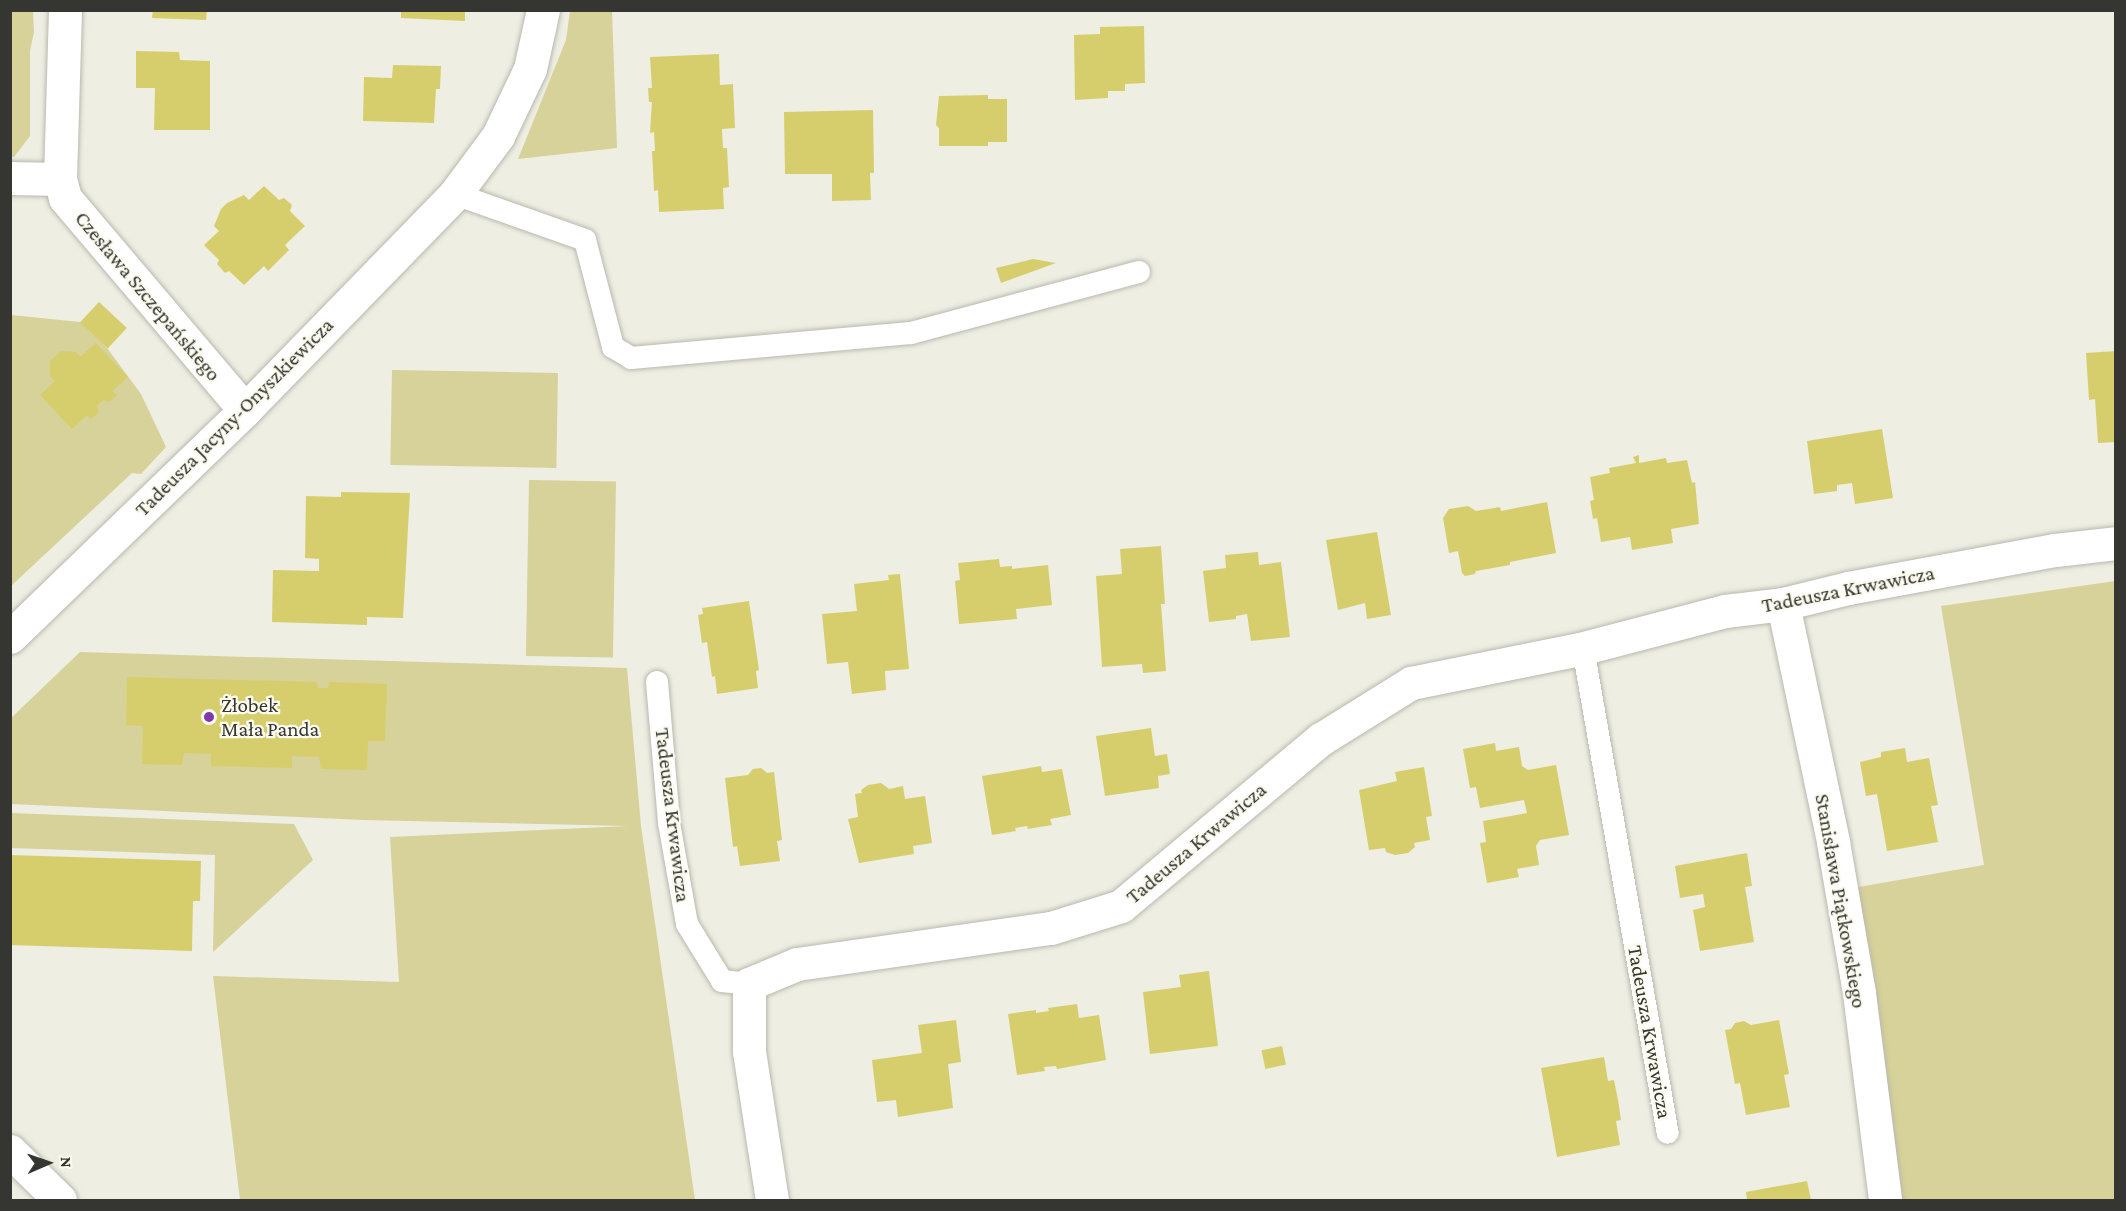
<!DOCTYPE html>
<html>
<head>
<meta charset="utf-8">
<style>
	body { margin:0 }
	#map { position:relative; width:2126px; height:1211px; overflow:hidden; background:#eeeee3; font-family:"Crimson Pro",serif }
	div>[style] { position:absolute }
	[style*='--x'] { left:calc(var(--x)*1px); top:calc(var(--y)*1px); width:calc(var(--w)*1px); rotate:calc(var(--a)*1deg) }
	.green>* { inset:0; background:#d6d299; transform-origin:0 0 }
	.building>* { inset:0; background:#d6ce6c; transform-origin:0 0 }
	.roads { filter:drop-shadow(0 0 2px #b9b8ae) drop-shadow(0 0 2px #b9b8ae) }
	.lane>* { height:22px; margin:-11px; padding:0 11px; transform-origin:11px; border-radius:11px; background:#fff }
	.street>* { height:33px; margin:-16.5px; padding:0 16.5px; transform-origin:16.5px; border-radius:16.5px; background:#fff }
	.dots>* { width:16px; height:16px; translate:-50% -50%; box-sizing:border-box; border:3px solid #fcfbf0; border-radius:50% }
	span { translate:-50% -50%; white-space:nowrap; text-align:center; line-height:1.15; -webkit-text-stroke:4.5px #fcfbf0; paint-order:stroke }
	.street-label { font-size:21px; color:#353531 }
	.poi-label { font-size:21px; color:#353531 }
	.left { translate:0 -50%; text-align:left }
	.frame { position:absolute; inset:0; border:12px solid #353531; pointer-events:none }
	.north { position:absolute; left:18px; top:1133px; width:60px; height:60px; -webkit-text-stroke:4px #fcfbf0; paint-order:stroke; rotate:88deg; font-size:16px; font-weight:700; line-height:24px; text-align:center; color:#353531 }
	.north::after { content:''; display:block; margin:auto; width:21px; height:27px; background:#353531; clip-path:polygon(50% 0,100% 100%,50% 72%,0 100%) }
</style>
</head>
<body>
<div id="map">
	<div class="green">
		<div style="clip-path:polygon(10px 11px,33px 11px,34px 32px,30px 51px,30px 136px,14px 157px,11px 157px)"></div>
		<div style="clip-path:polygon(570px 11px,612px 11px,617px 148px,518px 159px,566px 40px)"></div>
		<div style="clip-path:polygon(11px 315px,80px 322px,107px 348px,141px 394px,166px 447px,141px 474px,132px 473px,11px 586px)"></div>
		<div style="left:392px;top:370px;width:166px;height:95px;rotate:1deg"></div>
		<div style="left:529px;top:480px;width:87px;height:176px;rotate:1deg"></div>
		<div style="clip-path:polygon(2115px 581px,2115px 1200px,1902px 1200px,1853px 888px,1984px 865px,1941px 606px)"></div>
		<div style="clip-path:polygon(80px 652px,627px 668px,641px 826px,695px 1200px,240px 1200px,213px 976px,399px 982px,390px 837px,628px 826px,363px 820px,11px 804px,11px 718px)"></div>
		<div style="clip-path:polygon(11px 813px,294px 824px,313px 860px,213px 952px,215px 855px,11px 848px)"></div>
	</div>
	<div class="building">
		<div style="clip-path:polygon(153px 10px,207px 10px,206px 20px,152px 18px)"></div>
		<div style="clip-path:polygon(401px 10px,465px 10px,465px 21px,401px 18px)"></div>
		<div style="clip-path:polygon(1144px 26px,1145px 83px,1125px 84px,1125px 91px,1108px 91px,1108px 98px,1075px 100px,1074px 35px,1100px 34px,1100px 27px)"></div>
		<div style="clip-path:polygon(136px 51px,179px 52px,180px 60px,210px 61px,210px 130px,154px 130px,155px 88px,136px 88px)"></div>
		<div style="clip-path:polygon(719px 54px,720px 85px,733px 84px,735px 128px,722px 129px,723px 148px,727px 148px,729px 187px,723px 188px,724px 209px,659px 212px,658px 190px,654px 191px,652px 151px,655px 151px,654px 132px,650px 133px,652px 102px,649px 102px,648px 88px,652px 88px,650px 57px)"></div>
		<div style="clip-path:polygon(393px 65px,441px 66px,440px 89px,436px 89px,434px 123px,363px 121px,364px 77px,392px 78px)"></div>
		<div style="clip-path:polygon(988px 95px,988px 99px,1007px 99px,1007px 142px,988px 142px,988px 146px,939px 146px,939px 128px,936px 125px,939px 96px)"></div>
		<div style="clip-path:polygon(873px 110px,874px 173px,870px 173px,871px 200px,832px 201px,832px 174px,785px 174px,784px 112px)"></div>
		<div style="clip-path:polygon(264px 186px,279px 200px,284px 198px,292px 205px,290px 211px,305px 226px,285px 245px,289px 250px,268px 271px,264px 266px,244px 285px,229px 271px,225px 273px,217px 264px,219px 260px,204px 245px,219px 231px,214px 226px,221px 209px,227px 203px,244px 195px,249px 200px)"></div>
		<div style="clip-path:polygon(1033px 259px,1056px 263px,1001px 283px,996px 268px)"></div>
		<div style="left:99px;top:302px;width:38px;height:28px;rotate:43deg"></div>
		<div style="clip-path:polygon(96px 343px,128px 377px,112px 391px,117px 395px,109px 402px,103px 400px,97px 406px,99px 412px,91px 419px,87px 415px,72px 429px,40px 395px,55px 381px,50px 376px,50px 361px,61px 351px,76px 352px,80px 357px)"></div>
		<div style="clip-path:polygon(2116px 351px,2116px 442px,2098px 443px,2095px 399px,2089px 400px,2086px 353px)"></div>
		<div style="clip-path:polygon(1882px 429px,1893px 498px,1855px 504px,1852px 483px,1837px 485px,1837px 491px,1814px 494px,1807px 441px)"></div>
		<div style="clip-path:polygon(1639px 455px,1639px 463px,1666px 458px,1667px 463px,1687px 460px,1692px 483px,1695px 482px,1699px 524px,1671px 529px,1673px 543px,1632px 550px,1630px 537px,1601px 542px,1597px 518px,1593px 519px,1590px 501px,1594px 500px,1590px 477px,1610px 473px,1609px 468px,1636px 463px,1633px 457px)"></div>
		<div style="clip-path:polygon(341px 492px,410px 493px,403px 618px,367px 617px,367px 625px,272px 622px,273px 570px,319px 571px,319px 559px,305px 558px,306px 496px,341px 497px)"></div>
		<div style="clip-path:polygon(1547px 502px,1556px 553px,1510px 562px,1510px 565px,1476px 571px,1475px 574px,1465px 576px,1462px 573px,1458px 551px,1449px 553px,1443px 518px,1449px 509px,1468px 506px,1476px 511px,1500px 507px,1501px 511px)"></div>
		<div style="clip-path:polygon(1377px 532px,1391px 615px,1367px 619px,1365px 603px,1338px 610px,1326px 540px)"></div>
		<div style="clip-path:polygon(1161px 546px,1165px 604px,1161px 604px,1166px 671px,1143px 673px,1142px 664px,1102px 667px,1096px 576px,1122px 574px,1120px 549px)"></div>
		<div style="clip-path:polygon(1258px 552px,1259px 565px,1281px 562px,1290px 637px,1251px 641px,1247px 614px,1236px 616px,1236px 619px,1209px 622px,1203px 571px,1226px 568px,1225px 555px)"></div>
		<div style="clip-path:polygon(999px 559px,1000px 567px,1012px 566px,1012px 569px,1048px 565px,1052px 605px,1016px 609px,1017px 619px,959px 624px,955px 581px,960px 580px,958px 563px)"></div>
		<div style="clip-path:polygon(900px 574px,909px 669px,885px 671px,886px 690px,852px 694px,848px 662px,827px 664px,822px 614px,857px 611px,854px 584px,889px 580px,888px 575px)"></div>
		<div style="clip-path:polygon(749px 601px,759px 670px,756px 671px,758px 688px,717px 694px,715px 676px,712px 677px,707px 642px,702px 643px,698px 615px,703px 614px,702px 608px)"></div>
		<div style="clip-path:polygon(127px 677px,317px 682px,318px 688px,328px 688px,329px 682px,387px 684px,385px 741px,368px 741px,367px 770px,321px 769px,319px 757px,292px 756px,292px 768px,211px 766px,211px 754px,184px 753px,182px 765px,142px 764px,143px 726px,126px 725px)"></div>
		<div style="clip-path:polygon(1151px 728px,1155px 756px,1167px 754px,1170px 774px,1158px 776px,1159px 788px,1105px 796px,1096px 736px)"></div>
		<div style="clip-path:polygon(1495px 743px,1496px 751px,1519px 747px,1522px 766px,1528px 770px,1556px 765px,1569px 835px,1540px 840px,1536px 846px,1539px 865px,1517px 869px,1519px 877px,1487px 883px,1480px 843px,1486px 842px,1483px 821px,1527px 813px,1524px 800px,1480px 808px,1476px 787px,1470px 788px,1463px 749px)"></div>
		<div style="clip-path:polygon(1905px 748px,1907px 762px,1929px 758px,1938px 805px,1931px 806px,1938px 842px,1887px 851px,1877px 794px,1866px 796px,1860px 762px,1881px 757px,1881px 752px)"></div>
		<div style="clip-path:polygon(1041px 766px,1042px 772px,1062px 769px,1071px 815px,1050px 819px,1052px 825px,1028px 829px,1027px 826px,1015px 828px,1016px 831px,992px 835px,982px 776px)"></div>
		<div style="clip-path:polygon(1424px 767px,1432px 816px,1426px 817px,1430px 840px,1414px 843px,1415px 847px,1408px 853px,1395px 855px,1386px 852px,1385px 848px,1369px 850px,1359px 790px,1397px 781px,1395px 772px)"></div>
		<div style="clip-path:polygon(761px 768px,767px 773px,774px 772px,782px 840px,777px 841px,780px 861px,740px 866px,737px 846px,733px 847px,725px 778px,748px 775px,753px 769px)"></div>
		<div style="clip-path:polygon(881px 783px,889px 789px,903px 786px,905px 799px,925px 796px,932px 843px,913px 846px,914px 854px,859px 863px,848px 819px,858px 817px,855px 794px,862px 793px,861px 790px,868px 785px)"></div>
		<div style="clip-path:polygon(1747px 853px,1752px 886px,1745px 887px,1754px 942px,1700px 951px,1693px 910px,1705px 907px,1703px 894px,1680px 898px,1675px 866px)"></div>
		<div style="clip-path:polygon(10px 855px,201px 861px,200px 901px,193px 901px,192px 951px,10px 945px)"></div>
		<div style="clip-path:polygon(1209px 971px,1218px 1046px,1150px 1054px,1143px 992px,1181px 987px,1179px 975px)"></div>
		<div style="clip-path:polygon(1077px 1004px,1079px 1018px,1099px 1015px,1106px 1060px,1057px 1069px,1056px 1066px,1044px 1067px,1045px 1071px,1017px 1075px,1008px 1014px,1036px 1010px,1036px 1013px,1049px 1011px,1048px 1008px)"></div>
		<div style="clip-path:polygon(956px 1020px,961px 1062px,948px 1064px,953px 1108px,898px 1117px,896px 1100px,877px 1102px,872px 1060px,922px 1053px,918px 1025px)"></div>
		<div style="clip-path:polygon(1779px 1020px,1789px 1074px,1784px 1075px,1790px 1107px,1746px 1115px,1740px 1083px,1735px 1084px,1725px 1030px,1731px 1029px,1735px 1023px,1744px 1021px,1751px 1025px)"></div>
		<div style="left:1282px;top:1046px;width:19px;height:21px;rotate:78deg"></div>
		<div style="clip-path:polygon(1604px 1057px,1608px 1081px,1614px 1080px,1618px 1100px,1621px 1120px,1616px 1121px,1620px 1145px,1557px 1157px,1541px 1068px)"></div>
		<div style="clip-path:polygon(1807px 1181px,1811px 1200px,1747px 1200px,1746px 1192px)"></div>
	</div>
	<div class="roads">
		<div class="lane">
			<div style="--x:455;--y:194;--w:138;--a:19.5"></div>
			<div style="--x:585;--y:240;--w:111;--a:75.3"></div>
			<div style="--x:613;--y:347;--w:21;--a:31"></div>
			<div style="--x:631;--y:358;--w:281;--a:-5.1"></div>
			<div style="--x:911;--y:333;--w:236;--a:-15"></div>
			<div style="--x:1583;--y:648;--w:492;--a:80.1"></div>
			<div style="--x:657;--y:682;--w:142;--a:85.1"></div>
			<div style="--x:669;--y:823;--w:103;--a:79.9"></div>
			<div style="--x:687;--y:924;--w:67;--a:58.4"></div>
			<div style="--x:722;--y:981;--w:27;--a:6"></div>
		</div>
		<div class="street">
			<div style="--x:65;--y:10;--w:169;--a:91.7"></div>
			<div style="--x:60;--y:179;--w:20;--a:75"></div>
			<div style="--x:65;--y:198;--w:278;--a:49.7"></div>
			<div style="--x:10;--y:178;--w:50;--a:1.1"></div>
			<div style="--x:1783;--y:604;--w:243;--a:78.1"></div>
			<div style="--x:1833;--y:842;--w:153;--a:80.2"></div>
			<div style="--x:1859;--y:993;--w:209;--a:82.8"></div>
			<div style="--x:10;--y:637;--w:327;--a:-44"></div>
			<div style="--x:245;--y:410;--w:301;--a:-45.8"></div>
			<div style="--x:455;--y:194;--w:72;--a:-53.4"></div>
			<div style="--x:498;--y:136;--w:74;--a:-64.5"></div>
			<div style="--x:530;--y:69;--w:60;--a:-77.6"></div>
			<div style="--x:10;--y:1151;--w:70;--a:44.4"></div>
			<div style="--x:772;--y:1200;--w:151;--a:-98.8"></div>
			<div style="--x:749;--y:1051;--w:67;--a:-90"></div>
			<div style="--x:749;--y:984;--w:52;--a:-22.6"></div>
			<div style="--x:797;--y:964;--w:257;--a:-8.1"></div>
			<div style="--x:1051;--y:928;--w:73;--a:-17.4"></div>
			<div style="--x:1121;--y:906;--w:261;--a:-39.9"></div>
			<div style="--x:1321;--y:739;--w:106;--a:-31.9"></div>
			<div style="--x:1411;--y:683;--w:172;--a:-11.4"></div>
			<div style="--x:1580;--y:649;--w:150;--a:-14.7"></div>
			<div style="--x:1725;--y:611;--w:58;--a:-6.9"></div>
			<div style="--x:1783;--y:604;--w:67;--a:-13.8"></div>
			<div style="--x:1848;--y:588;--w:210;--a:-10.4"></div>
			<div style="--x:2055;--y:550;--w:61;--a:-6.5"></div>
		</div>
	</div>
	<div class="dots">
		<div style="left:209px;top:717px;background:#8637a7"></div>
	</div>
	<div class="street-label">
		<span style="left:148px;top:296px;rotate:50deg">Czesława Szczepańskiego</span>
		<span style="left:234px;top:417px;rotate:-45deg">Tadeusza Jacyny-Onyszkiewicza</span>
		<span style="left:1848px;top:589px;rotate:-11deg">Tadeusza Krwawicza</span>
		<span style="left:673px;top:815px;rotate:83deg">Tadeusza Krwawicza</span>
		<span style="left:1196px;top:843px;rotate:-40deg">Tadeusza Krwawicza</span>
		<span style="left:1841px;top:901px;rotate:80deg">Stanisława Piątkowskiego</span>
		<span style="left:1650px;top:1032px;rotate:80deg">Tadeusza Krwawicza</span>
	</div>
	<div class="poi-label">
		<span class="left" style="left:221px;top:717px">Żłobek<br>Mała Panda</span>
	</div>
	<div class="frame"></div>
	<div class="north">N</div>
</div>
</body>
</html>
